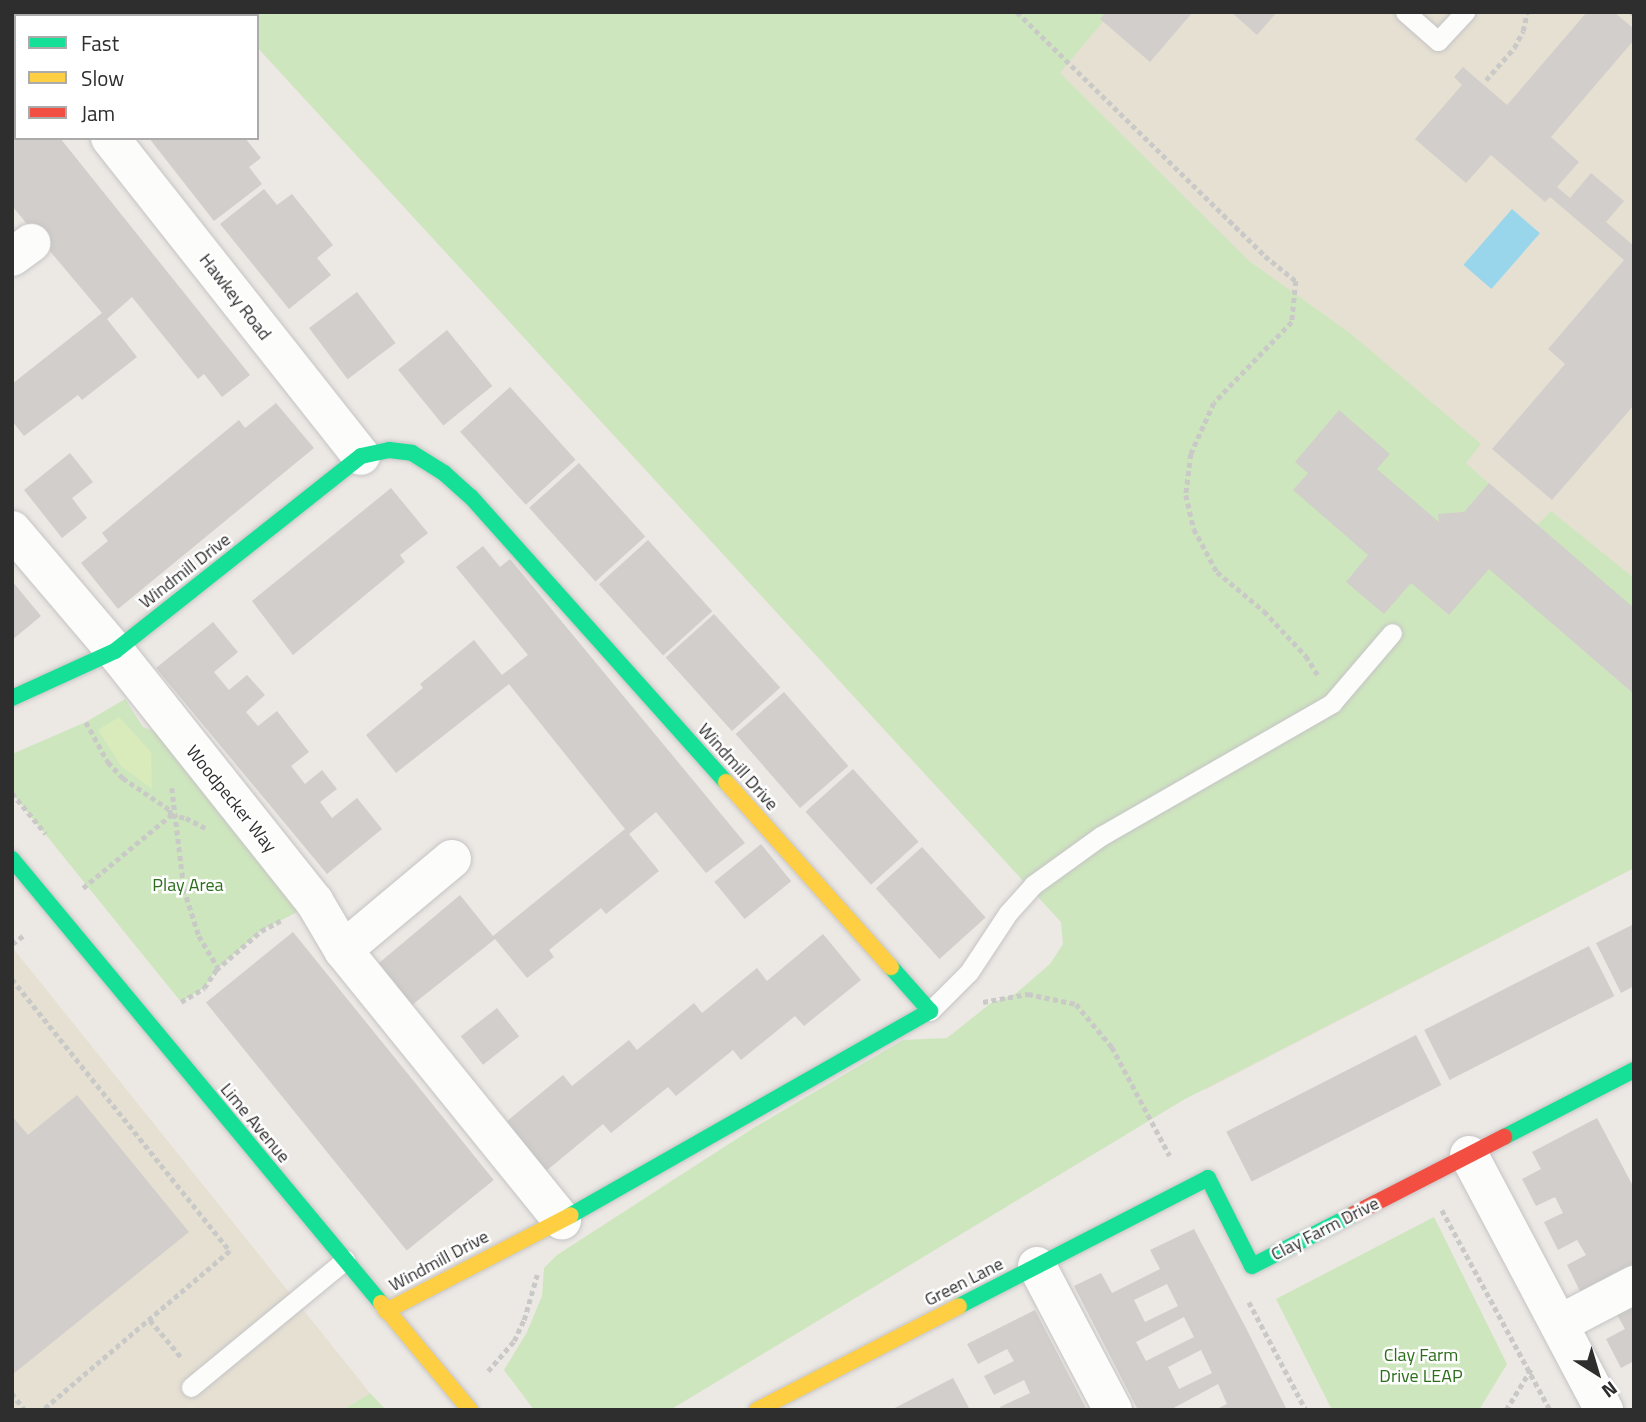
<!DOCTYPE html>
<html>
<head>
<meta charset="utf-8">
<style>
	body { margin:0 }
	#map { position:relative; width:1646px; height:1422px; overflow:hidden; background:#ece8e4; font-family:"Titillium Web",sans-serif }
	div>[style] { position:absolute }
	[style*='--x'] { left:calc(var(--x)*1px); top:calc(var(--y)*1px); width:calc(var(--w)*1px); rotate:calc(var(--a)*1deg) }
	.education>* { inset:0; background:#e6e0d3 }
	.green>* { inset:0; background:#cee6be }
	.pitch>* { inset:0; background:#d9eabb }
	.water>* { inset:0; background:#99d6ec; transform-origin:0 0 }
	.building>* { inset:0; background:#d1cecb; transform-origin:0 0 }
	.path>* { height:4.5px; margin-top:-2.25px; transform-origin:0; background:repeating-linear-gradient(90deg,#c9c9c8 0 5px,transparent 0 8.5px) }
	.roads { filter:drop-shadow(0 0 2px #c5c4c5) drop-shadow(0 0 2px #c5c4c5) }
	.lane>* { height:19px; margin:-9.5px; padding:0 9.5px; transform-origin:9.5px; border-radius:9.5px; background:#fcfcfb }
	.street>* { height:38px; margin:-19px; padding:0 19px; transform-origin:19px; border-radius:19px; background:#fcfcfb }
	.fast>* { height:16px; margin:-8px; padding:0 8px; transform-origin:8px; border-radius:8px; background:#16e098 }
	.slow>* { height:16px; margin:-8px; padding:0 8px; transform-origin:8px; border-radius:8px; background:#ffcf43 }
	.jam>* { height:16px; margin:-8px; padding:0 8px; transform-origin:8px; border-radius:8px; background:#f24e42 }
	span { translate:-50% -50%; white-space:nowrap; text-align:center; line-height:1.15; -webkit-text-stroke:5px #fff; paint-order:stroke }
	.street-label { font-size:18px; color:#2e2e2e }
	.park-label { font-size:18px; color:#2c6e1b }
	.frame { position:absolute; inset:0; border:14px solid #2e2e2e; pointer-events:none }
	.legend { position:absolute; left:14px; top:14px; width:245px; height:126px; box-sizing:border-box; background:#fff; border:2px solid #ababab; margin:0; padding:9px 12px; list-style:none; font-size:21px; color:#2e2e2e }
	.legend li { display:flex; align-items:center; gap:14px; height:35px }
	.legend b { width:35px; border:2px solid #ababab }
	.north { position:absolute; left:1562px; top:1338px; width:70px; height:70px; -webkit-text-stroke:5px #fff; paint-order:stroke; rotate:143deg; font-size:19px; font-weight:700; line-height:28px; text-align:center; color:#2e2e2e }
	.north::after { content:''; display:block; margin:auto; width:24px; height:32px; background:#2e2e2e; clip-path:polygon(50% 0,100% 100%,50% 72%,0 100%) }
</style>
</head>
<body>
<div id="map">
	<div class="education">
		<div style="clip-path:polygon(226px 12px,1634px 12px,1634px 868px,1205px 1090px,1061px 922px,257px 47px,257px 16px,229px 16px)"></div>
		<div style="clip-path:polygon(12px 947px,370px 1393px,343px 1410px,12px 1410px)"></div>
	</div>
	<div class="green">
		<div style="clip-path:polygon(226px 12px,1111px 12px,1060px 73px,1248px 260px,1350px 333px,1481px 444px,1466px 463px,1536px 526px,1551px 511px,1634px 578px,1634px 868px,1185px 1099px,670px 1410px,534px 1410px,504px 1370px,527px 1332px,542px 1296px,544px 1268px,557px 1255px,755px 1127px,903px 1040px,947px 1038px,991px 1003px,1015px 994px,1050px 964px,1063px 944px,1061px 922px,257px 47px,257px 16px,229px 16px)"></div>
		<div style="clip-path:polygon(125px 699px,143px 727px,165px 735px,299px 903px,297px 912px,261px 931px,216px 970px,204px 988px,181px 1002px,12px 793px,12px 754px,86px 722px)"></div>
		<div style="clip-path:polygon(1434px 1217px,1507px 1364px,1479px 1410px,1332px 1410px,1276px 1299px)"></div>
		<div style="clip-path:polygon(370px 1393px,386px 1410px,343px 1410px)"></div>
	</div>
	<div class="pitch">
		<div style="clip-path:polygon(119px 717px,151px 752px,152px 789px,121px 766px,98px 730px)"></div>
	</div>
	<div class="water">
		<div style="left:1512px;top:209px;width:37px;height:74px;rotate:41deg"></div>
	</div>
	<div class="building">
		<div style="left:64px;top:12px;width:50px;height:6px"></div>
		<div style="clip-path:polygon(1106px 12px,1193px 12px,1150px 62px,1100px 19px)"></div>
		<div style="clip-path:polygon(1231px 12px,1277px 12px,1257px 35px)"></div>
		<div style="clip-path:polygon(1587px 12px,1614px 12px,1634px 29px,1634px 40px,1551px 137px,1579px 162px,1557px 187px,1570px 198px,1591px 173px,1624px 201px,1606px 222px,1634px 246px,1634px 405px,1552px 500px,1492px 449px,1565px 364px,1548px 349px,1624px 260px,1550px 197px,1545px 202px,1491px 155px,1466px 183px,1415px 139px,1462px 85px,1454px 77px,1463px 67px,1507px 105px)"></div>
		<div style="clip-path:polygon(12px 80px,16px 84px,16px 138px,60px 138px,250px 375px,222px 397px,204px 374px,198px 379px,132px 297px,107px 319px,137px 357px,82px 400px,78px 395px,24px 436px,12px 421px,12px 384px,102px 313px,12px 206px)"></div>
		<div style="clip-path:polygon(149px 138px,245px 138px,261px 158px,249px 167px,262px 184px,214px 221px)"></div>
		<div style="clip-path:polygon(264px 189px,277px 205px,292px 194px,333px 245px,317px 258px,331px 275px,289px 309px,220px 224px)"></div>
		<div style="left:357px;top:292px;width:64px;height:60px;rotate:53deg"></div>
		<div style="left:447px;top:330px;width:72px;height:63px;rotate:51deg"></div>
		<div style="left:510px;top:387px;width:98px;height:67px;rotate:48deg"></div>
		<div style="clip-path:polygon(276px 403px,314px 448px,118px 609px,81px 563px,108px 541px,102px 533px,239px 420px,245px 428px)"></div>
		<div style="clip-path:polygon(1339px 410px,1390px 454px,1377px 469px,1439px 522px,1438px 514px,1464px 512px,1489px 483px,1634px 608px,1634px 694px,1489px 569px,1449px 615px,1411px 583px,1384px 614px,1346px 582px,1368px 555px,1293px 490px,1308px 473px,1295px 462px)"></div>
		<div style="clip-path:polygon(70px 453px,93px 482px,72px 498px,87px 518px,62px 538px,24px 490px)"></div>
		<div style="left:579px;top:463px;width:99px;height:67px;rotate:48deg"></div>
		<div style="clip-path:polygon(391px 488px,428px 533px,400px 555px,405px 562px,293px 655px,252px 601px)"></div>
		<div style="left:648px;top:540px;width:96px;height:66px;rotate:48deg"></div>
		<div style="clip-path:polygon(483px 546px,500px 567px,510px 559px,745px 843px,706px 873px,656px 812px,629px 834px,659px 871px,606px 914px,601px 908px,549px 950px,554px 957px,527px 978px,495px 939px,412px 1005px,379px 963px,460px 895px,493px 936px,625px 829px,509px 684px,396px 773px,366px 735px,423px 688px,420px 684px,474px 640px,502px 675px,528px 655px,456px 567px)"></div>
		<div style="clip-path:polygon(12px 581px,41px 616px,12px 640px)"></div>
		<div style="left:714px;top:614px;width:99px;height:65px;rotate:48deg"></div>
		<div style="clip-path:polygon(213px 622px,238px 652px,214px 672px,229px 690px,247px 675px,265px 695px,246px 712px,258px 726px,277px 711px,309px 752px,291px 766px,305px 784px,322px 770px,337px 789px,320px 802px,332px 818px,357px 798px,382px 829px,327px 874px,156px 668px)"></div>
		<div style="left:784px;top:692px;width:98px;height:64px;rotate:49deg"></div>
		<div style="left:853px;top:769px;width:98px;height:64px;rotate:48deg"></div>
		<div style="left:761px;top:844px;width:48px;height:60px;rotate:51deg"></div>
		<div style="left:922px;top:847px;width:95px;height:62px;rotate:48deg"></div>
		<div style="clip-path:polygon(1634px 924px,1634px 986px,1621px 993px,1596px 943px)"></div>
		<div style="left:293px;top:932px;width:319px;height:112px;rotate:51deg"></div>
		<div style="clip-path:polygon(823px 934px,861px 980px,804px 1026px,795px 1016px,741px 1060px,733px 1050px,676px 1096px,668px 1087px,611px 1133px,603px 1124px,546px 1171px,506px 1122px,563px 1075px,572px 1086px,629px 1040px,637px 1050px,694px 1003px,702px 1013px,757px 968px,767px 981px)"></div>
		<div style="left:1589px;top:946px;width:56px;height:185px;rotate:63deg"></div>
		<div style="left:497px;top:1008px;width:36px;height:46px;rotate:52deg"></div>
		<div style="left:1416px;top:1035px;width:56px;height:213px;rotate:63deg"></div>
		<div style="clip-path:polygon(77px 1095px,189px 1232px,12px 1375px,12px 1116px,28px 1135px)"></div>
		<div style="clip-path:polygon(1597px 1118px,1634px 1188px,1634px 1263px,1580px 1291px,1567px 1265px,1586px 1255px,1577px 1240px,1558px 1250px,1544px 1222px,1563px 1213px,1555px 1197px,1536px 1206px,1522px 1179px,1541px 1169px,1532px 1152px)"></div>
		<div style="clip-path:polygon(evenodd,1194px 1229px,1246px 1328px,1287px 1410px,1215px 1410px,1227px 1404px,1218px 1384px,1170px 1410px,1138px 1410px,1074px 1286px,1101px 1273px,1112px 1293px,1160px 1269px,1150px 1250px,1194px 1229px,1167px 1284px,1178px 1306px,1145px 1322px,1134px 1300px,1167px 1284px,1194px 1229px,1184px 1317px,1194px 1337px,1146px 1361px,1136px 1342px,1184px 1317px,1194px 1229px,1201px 1350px,1212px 1373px,1179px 1389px,1168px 1367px,1201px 1350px)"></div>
		<div style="clip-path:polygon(1634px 1304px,1634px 1361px,1621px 1368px,1606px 1339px,1625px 1329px,1616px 1313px)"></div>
		<div style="clip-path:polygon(1035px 1310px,1052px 1343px,1087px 1410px,1002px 1410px,1000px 1407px,1030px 1393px,1024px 1380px,994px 1395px,984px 1376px,1014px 1361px,1007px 1349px,978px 1364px,967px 1344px)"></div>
		<div style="clip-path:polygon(953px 1378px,970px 1410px,891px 1410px)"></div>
	</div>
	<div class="path">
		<div style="--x:1017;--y:12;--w:348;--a:44.5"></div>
		<div style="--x:1265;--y:256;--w:40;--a:39"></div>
		<div style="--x:1296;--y:281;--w:41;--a:95.6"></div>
		<div style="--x:1292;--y:322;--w:112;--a:133.9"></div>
		<div style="--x:1214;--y:403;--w:56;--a:114.3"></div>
		<div style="--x:1191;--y:454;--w:41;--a:97"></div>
		<div style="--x:1186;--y:495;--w:35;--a:77"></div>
		<div style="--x:1194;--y:529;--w:49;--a:61.9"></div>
		<div style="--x:1217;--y:572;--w:61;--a:39.7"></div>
		<div style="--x:1264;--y:611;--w:62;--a:47"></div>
		<div style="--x:1306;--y:656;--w:25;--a:58"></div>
		<div style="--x:1631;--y:12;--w:4;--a:34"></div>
		<div style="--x:1486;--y:80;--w:43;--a:-48.8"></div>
		<div style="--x:1514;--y:48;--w:19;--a:-62"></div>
		<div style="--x:1523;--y:31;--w:19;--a:-78"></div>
		<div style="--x:86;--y:722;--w:46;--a:61.2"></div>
		<div style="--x:108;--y:762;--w:22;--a:47"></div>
		<div style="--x:123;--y:778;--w:57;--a:34.2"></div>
		<div style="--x:170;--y:810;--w:5;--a:79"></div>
		<div style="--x:171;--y:815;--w:15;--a:11"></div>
		<div style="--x:186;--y:818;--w:22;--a:27"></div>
		<div style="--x:172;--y:788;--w:102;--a:83.2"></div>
		<div style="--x:184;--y:889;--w:49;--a:72.3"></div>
		<div style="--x:199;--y:936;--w:37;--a:59"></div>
		<div style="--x:12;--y:793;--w:53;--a:50.3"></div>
		<div style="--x:83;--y:888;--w:114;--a:-39.7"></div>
		<div style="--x:12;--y:944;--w:15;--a:-37"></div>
		<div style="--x:12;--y:979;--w:349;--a:51.3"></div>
		<div style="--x:230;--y:1251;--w:245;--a:139.6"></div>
		<div style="--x:181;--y:1002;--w:27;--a:-31"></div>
		<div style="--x:204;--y:988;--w:22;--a:-56"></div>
		<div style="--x:216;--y:970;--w:60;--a:-40.9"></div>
		<div style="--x:261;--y:931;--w:24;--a:-28"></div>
		<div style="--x:983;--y:1002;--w:46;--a:-10.1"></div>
		<div style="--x:1028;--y:994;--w:49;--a:11.8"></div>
		<div style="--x:1076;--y:1004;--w:56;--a:50.1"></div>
		<div style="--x:1112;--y:1047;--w:123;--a:62"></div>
		<div style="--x:1442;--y:1210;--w:227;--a:61.6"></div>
		<div style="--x:1249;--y:1302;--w:122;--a:62.2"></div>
		<div style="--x:150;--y:1320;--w:48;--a:50"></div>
		<div style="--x:488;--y:1371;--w:40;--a:-49"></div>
		<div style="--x:514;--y:1341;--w:23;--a:-65"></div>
		<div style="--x:524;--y:1320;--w:47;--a:-73.9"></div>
		<div style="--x:12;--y:1393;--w:21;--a:53"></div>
		<div style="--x:1506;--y:1410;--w:48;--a:-58.6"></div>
	</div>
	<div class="roads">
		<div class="lane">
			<div style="--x:1405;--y:12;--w:44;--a:41.3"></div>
			<div style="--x:1438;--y:41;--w:40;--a:-47"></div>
			<div style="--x:930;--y:1011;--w:55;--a:-45"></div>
			<div style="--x:969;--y:972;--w:71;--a:-56.5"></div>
			<div style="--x:1008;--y:913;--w:38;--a:-48"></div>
			<div style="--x:1033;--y:885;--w:84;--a:-35.8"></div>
			<div style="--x:1101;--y:836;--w:267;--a:-29.9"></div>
			<div style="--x:1332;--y:703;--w:92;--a:-49.4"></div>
			<div style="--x:191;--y:1387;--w:200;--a:-39.5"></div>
		</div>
		<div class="street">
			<div style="--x:12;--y:15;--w:6;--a:45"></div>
			<div style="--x:110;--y:138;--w:405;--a:51.7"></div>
			<div style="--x:12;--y:257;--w:24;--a:-36"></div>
			<div style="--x:12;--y:530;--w:159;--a:49.6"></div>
			<div style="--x:115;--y:651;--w:320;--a:51.5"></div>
			<div style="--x:314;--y:901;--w:57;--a:59.4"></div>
			<div style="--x:343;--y:950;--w:348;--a:51"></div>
			<div style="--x:343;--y:950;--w:142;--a:-39.9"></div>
			<div style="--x:1469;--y:1155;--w:289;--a:62.1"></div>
			<div style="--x:1037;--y:1266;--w:163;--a:62.2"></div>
			<div style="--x:1559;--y:1324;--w:85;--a:-27.5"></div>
		</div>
		<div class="fast">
			<div style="--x:12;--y:698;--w:113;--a:-24.5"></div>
			<div style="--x:115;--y:651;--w:314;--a:-38.4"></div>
			<div style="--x:361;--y:456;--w:29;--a:-12"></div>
			<div style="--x:389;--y:450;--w:23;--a:7"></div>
			<div style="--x:412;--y:453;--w:38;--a:32"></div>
			<div style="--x:444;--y:473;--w:36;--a:42"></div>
			<div style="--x:471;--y:497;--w:382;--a:48.2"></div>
			<div style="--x:12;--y:859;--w:577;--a:50.27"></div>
			<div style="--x:1504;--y:1137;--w:146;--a:-27.3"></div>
			<div style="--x:571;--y:1215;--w:413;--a:-29.6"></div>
			<div style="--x:930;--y:1011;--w:59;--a:-131.6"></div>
			<div style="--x:959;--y:1306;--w:280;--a:-27.2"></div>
			<div style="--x:1208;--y:1178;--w:98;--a:63.4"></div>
			<div style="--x:1252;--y:1266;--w:114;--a:-27"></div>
		</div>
		<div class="slow">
			<div style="--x:726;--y:782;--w:248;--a:48.3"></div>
			<div style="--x:381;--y:1303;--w:139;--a:50.2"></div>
			<div style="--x:386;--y:1311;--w:208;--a:-27.4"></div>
			<div style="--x:757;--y:1410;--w:227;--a:-27.2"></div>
		</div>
		<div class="jam">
			<div style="--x:1354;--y:1214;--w:169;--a:-27.2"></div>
		</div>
	</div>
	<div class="street-label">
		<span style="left:235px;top:297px;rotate:52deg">Hawkey Road</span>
		<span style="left:185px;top:571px;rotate:-38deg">Windmill Drive</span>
		<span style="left:738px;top:767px;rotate:48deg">Windmill Drive</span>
		<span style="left:231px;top:799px;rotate:51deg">Woodpecker Way</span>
		<span style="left:255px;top:1123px;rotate:50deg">Lime Avenue</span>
		<span style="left:1325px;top:1229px;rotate:-27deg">Clay Farm Drive</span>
		<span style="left:439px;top:1261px;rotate:-28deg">Windmill Drive</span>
		<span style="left:964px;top:1282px;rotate:-27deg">Green Lane</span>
	</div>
	<div class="park-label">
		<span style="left:188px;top:885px">Play Area</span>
		<span style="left:1421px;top:1366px">Clay Farm<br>Drive LEAP</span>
	</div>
	<div class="frame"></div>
	<ul class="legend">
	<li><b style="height:9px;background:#16e098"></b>Fast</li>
	<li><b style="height:9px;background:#ffcf43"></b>Slow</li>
	<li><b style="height:9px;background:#f24e42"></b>Jam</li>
	</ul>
	<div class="north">N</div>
</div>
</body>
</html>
